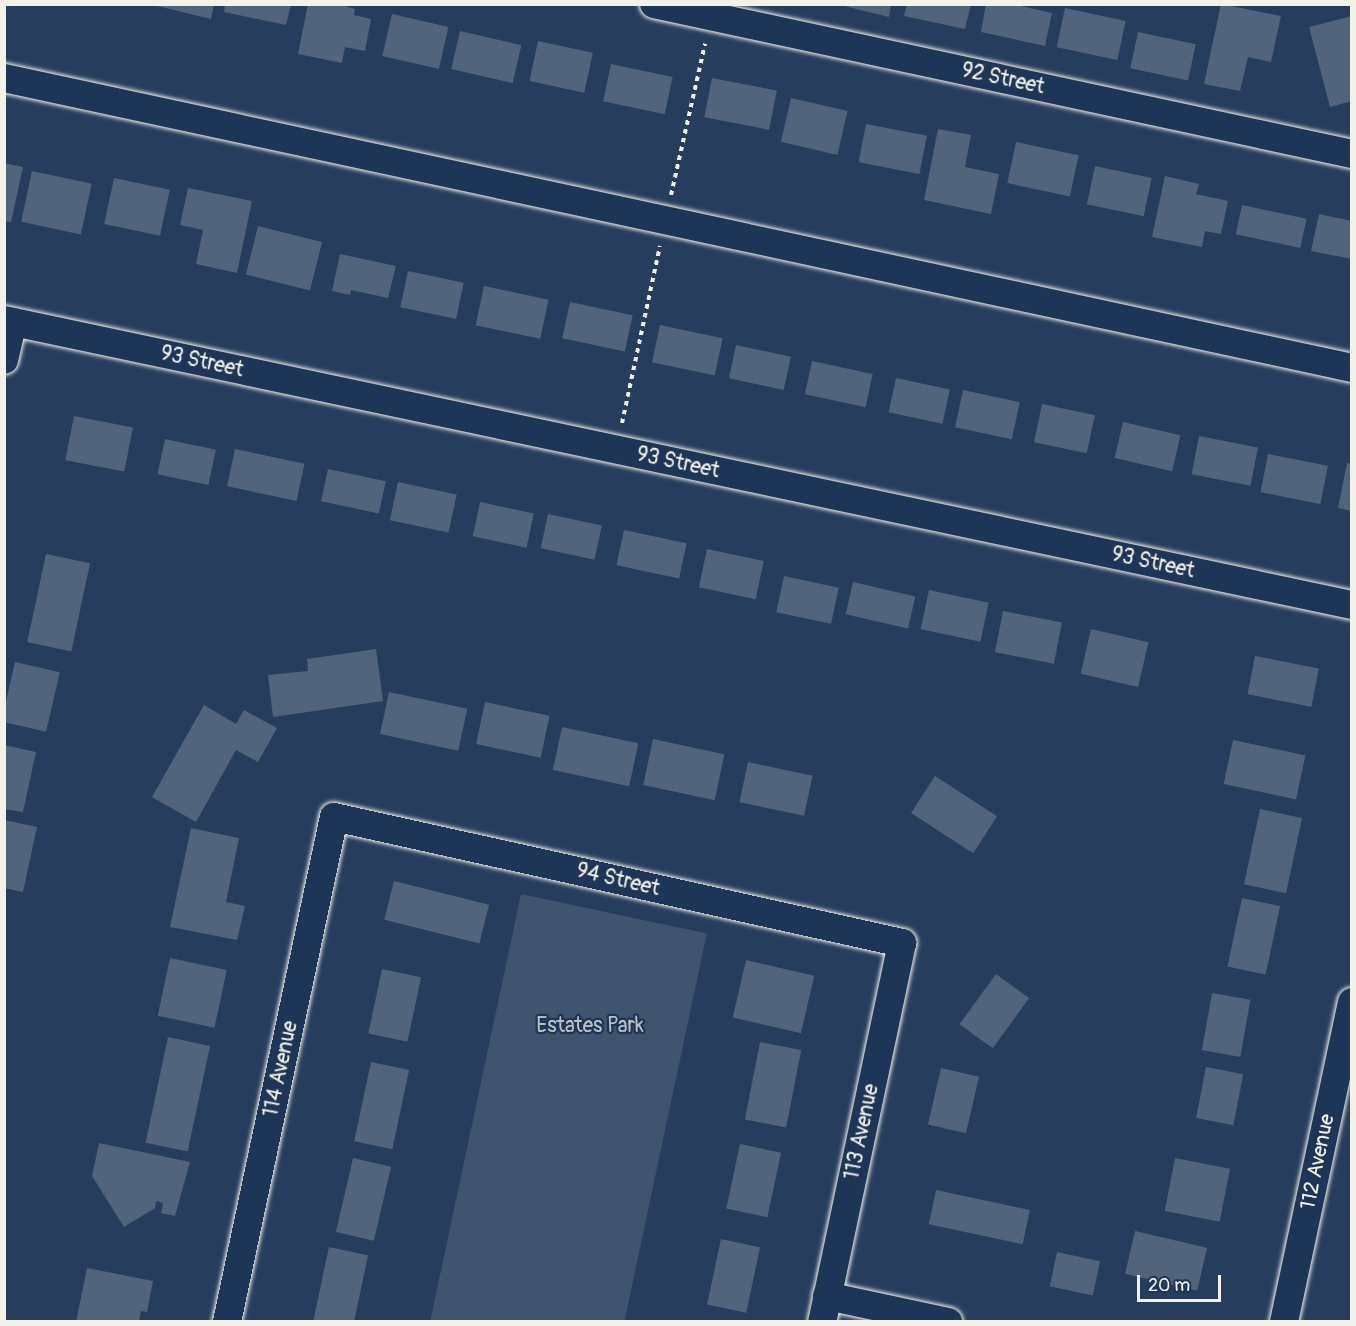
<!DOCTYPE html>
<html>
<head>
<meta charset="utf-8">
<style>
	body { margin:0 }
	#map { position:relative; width:1356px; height:1326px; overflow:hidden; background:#263d5d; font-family:Pangolin,sans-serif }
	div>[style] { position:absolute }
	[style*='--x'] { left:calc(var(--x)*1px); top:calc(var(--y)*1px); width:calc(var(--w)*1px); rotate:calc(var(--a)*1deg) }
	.green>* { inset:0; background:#40546f; transform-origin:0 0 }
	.building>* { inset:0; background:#52647b; transform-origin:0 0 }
	.path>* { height:4px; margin-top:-2px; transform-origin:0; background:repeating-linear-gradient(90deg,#f4f1e8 0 4.5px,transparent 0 9px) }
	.roads { filter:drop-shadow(0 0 2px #f4f1e8) drop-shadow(0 0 2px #f4f1e8) }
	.minor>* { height:28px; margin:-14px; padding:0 14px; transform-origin:14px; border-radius:14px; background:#1d3557 }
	span { translate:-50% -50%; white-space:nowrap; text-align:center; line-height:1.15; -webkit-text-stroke:4.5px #1d3557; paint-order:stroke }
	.street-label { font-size:21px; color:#f4f1e8 }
	.park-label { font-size:21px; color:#bec2c4 }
	.frame { position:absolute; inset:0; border:6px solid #f4f1e8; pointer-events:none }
	.scale { position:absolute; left:1137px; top:1275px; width:84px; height:27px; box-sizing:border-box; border:3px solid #f4f1e8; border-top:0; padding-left:8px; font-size:18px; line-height:21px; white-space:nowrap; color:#f4f1e8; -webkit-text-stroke:4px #1d3557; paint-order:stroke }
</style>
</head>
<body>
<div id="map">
	<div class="green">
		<div style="left:521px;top:894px;width:190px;height:437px;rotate:12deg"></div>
	</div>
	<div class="building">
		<div style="clip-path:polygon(149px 4px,214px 4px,211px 19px)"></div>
		<div style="clip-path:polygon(225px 4px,291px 4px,286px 25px,224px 12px)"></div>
		<div style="clip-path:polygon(308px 4px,338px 4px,355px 9px,354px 15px,371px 19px,365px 51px,345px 47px,342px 63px,298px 54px)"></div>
		<div style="clip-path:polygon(836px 4px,891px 4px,889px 17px)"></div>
		<div style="clip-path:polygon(907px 4px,971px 4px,965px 29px,904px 16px)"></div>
		<div style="clip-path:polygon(986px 4px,1012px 4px,1052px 13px,1045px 46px,981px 32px)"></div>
		<div style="clip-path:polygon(1221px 4px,1281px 16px,1271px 62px,1248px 57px,1240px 91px,1204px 84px)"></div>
		<div style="left:1065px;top:8px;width:62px;height:40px;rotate:12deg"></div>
		<div style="left:392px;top:14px;width:58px;height:43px;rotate:13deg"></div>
		<div style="clip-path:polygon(1352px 16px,1352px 101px,1330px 107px,1309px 27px)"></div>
		<div style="left:460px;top:31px;width:63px;height:39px;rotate:13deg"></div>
		<div style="left:1138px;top:32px;width:59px;height:37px;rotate:12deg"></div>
		<div style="left:538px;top:41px;width:56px;height:41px;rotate:12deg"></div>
		<div style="left:611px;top:64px;width:63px;height:38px;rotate:12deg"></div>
		<div style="left:712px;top:78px;width:66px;height:40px;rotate:11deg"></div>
		<div style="left:791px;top:98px;width:58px;height:45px;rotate:13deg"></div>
		<div style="left:866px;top:124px;width:62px;height:39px;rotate:11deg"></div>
		<div style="clip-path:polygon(938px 129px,971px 135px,965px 167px,999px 174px,991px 214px,924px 200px)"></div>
		<div style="left:1016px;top:142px;width:64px;height:42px;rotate:12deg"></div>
		<div style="clip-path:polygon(4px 163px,23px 167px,11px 222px,4px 221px)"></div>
		<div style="left:1095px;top:166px;width:58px;height:39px;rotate:12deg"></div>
		<div style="left:32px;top:171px;width:61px;height:52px;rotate:12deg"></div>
		<div style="clip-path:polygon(1165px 176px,1199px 184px,1196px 194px,1228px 201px,1221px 234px,1205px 231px,1202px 247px,1152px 237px)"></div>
		<div style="left:114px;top:178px;width:57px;height:47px;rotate:12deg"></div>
		<div style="clip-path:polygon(188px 188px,252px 201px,237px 273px,196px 264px,203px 230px,180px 225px)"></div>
		<div style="left:1242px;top:205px;width:66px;height:30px;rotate:12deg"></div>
		<div style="clip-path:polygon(1319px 214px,1352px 221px,1352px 259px,1311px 251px)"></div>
		<div style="left:258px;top:226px;width:66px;height:50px;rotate:14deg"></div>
		<div style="clip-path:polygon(340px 254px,396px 266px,388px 298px,351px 290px,350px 295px,332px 291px)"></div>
		<div style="left:408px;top:271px;width:57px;height:37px;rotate:12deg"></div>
		<div style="left:484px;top:286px;width:66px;height:40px;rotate:12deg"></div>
		<div style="left:570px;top:302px;width:64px;height:37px;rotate:12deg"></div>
		<div style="left:660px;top:325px;width:64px;height:38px;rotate:12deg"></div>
		<div style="left:736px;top:345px;width:56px;height:34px;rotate:12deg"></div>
		<div style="left:812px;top:361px;width:62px;height:34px;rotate:12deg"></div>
		<div style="left:896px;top:378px;width:55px;height:35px;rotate:12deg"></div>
		<div style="left:963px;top:390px;width:58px;height:38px;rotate:12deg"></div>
		<div style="left:1042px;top:404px;width:54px;height:39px;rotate:12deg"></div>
		<div style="left:74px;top:416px;width:60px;height:45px;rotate:11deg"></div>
		<div style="left:1123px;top:422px;width:59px;height:37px;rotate:13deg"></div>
		<div style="left:1199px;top:436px;width:60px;height:39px;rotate:11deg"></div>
		<div style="left:165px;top:439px;width:52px;height:36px;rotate:12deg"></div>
		<div style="left:235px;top:449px;width:71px;height:38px;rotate:12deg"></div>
		<div style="left:1268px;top:454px;width:61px;height:39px;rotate:11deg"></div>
		<div style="clip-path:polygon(1347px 463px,1352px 464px,1352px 511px,1338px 508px)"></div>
		<div style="left:328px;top:469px;width:59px;height:33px;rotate:12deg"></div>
		<div style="left:398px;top:482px;width:60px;height:39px;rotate:12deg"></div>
		<div style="left:480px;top:502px;width:55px;height:35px;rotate:12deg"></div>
		<div style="left:548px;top:514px;width:55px;height:35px;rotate:12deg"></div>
		<div style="left:624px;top:530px;width:64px;height:36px;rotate:12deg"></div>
		<div style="left:707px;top:549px;width:58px;height:39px;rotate:12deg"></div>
		<div style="left:46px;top:554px;width:45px;height:90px;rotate:12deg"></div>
		<div style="left:784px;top:576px;width:56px;height:37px;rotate:12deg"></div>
		<div style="left:853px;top:582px;width:64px;height:33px;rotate:13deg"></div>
		<div style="left:929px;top:590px;width:61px;height:40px;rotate:12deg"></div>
		<div style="left:1003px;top:611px;width:60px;height:42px;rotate:11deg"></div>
		<div style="left:1091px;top:629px;width:59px;height:46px;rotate:13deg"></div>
		<div style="clip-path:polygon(376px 649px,383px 701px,273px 717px,268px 675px,308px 671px,307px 659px)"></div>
		<div style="left:1255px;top:656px;width:65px;height:39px;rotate:11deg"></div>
		<div style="left:15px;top:662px;width:46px;height:61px;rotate:13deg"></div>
		<div style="left:389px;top:692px;width:80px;height:43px;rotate:12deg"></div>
		<div style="left:485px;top:702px;width:66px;height:43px;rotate:12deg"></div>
		<div style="clip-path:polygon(204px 705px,236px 724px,244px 710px,277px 728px,258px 762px,236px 750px,196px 822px,152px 797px)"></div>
		<div style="left:562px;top:727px;width:78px;height:44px;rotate:12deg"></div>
		<div style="left:653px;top:739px;width:73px;height:47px;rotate:12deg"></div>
		<div style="left:1233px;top:740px;width:74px;height:45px;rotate:12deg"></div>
		<div style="clip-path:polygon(4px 745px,36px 752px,23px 812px,4px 809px)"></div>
		<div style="left:748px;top:762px;width:66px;height:41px;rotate:12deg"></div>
		<div style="left:935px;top:776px;width:74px;height:44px;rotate:33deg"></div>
		<div style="left:1260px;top:809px;width:43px;height:77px;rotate:12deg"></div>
		<div style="clip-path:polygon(4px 820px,37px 827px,23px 892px,4px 888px)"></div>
		<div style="clip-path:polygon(191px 828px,239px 838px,226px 902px,245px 906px,237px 940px,170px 927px)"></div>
		<div style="left:394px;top:881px;width:98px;height:40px;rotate:14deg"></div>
		<div style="left:1242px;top:898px;width:39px;height:70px;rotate:12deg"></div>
		<div style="left:170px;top:958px;width:58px;height:59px;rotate:12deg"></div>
		<div style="left:746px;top:960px;width:70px;height:59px;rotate:13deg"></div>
		<div style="left:382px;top:969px;width:40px;height:66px;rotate:12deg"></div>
		<div style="left:996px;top:974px;width:41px;height:62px;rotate:36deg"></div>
		<div style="left:1212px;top:993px;width:39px;height:58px;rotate:10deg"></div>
		<div style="left:168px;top:1037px;width:43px;height:108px;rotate:12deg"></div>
		<div style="left:760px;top:1042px;width:42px;height:79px;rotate:11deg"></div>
		<div style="left:371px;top:1062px;width:39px;height:81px;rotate:12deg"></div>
		<div style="left:1206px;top:1067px;width:38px;height:52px;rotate:11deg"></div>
		<div style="left:941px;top:1068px;width:39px;height:58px;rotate:13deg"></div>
		<div style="clip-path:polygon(99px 1143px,190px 1162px,175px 1216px,161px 1213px,163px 1203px,156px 1201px,155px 1208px,124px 1227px,92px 1176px)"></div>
		<div style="left:740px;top:1144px;width:42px;height:66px;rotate:12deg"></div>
		<div style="left:353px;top:1158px;width:39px;height:76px;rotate:13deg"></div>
		<div style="left:1175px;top:1158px;width:56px;height:54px;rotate:11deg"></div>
		<div style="left:936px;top:1190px;width:96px;height:35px;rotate:12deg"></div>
		<div style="left:1135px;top:1231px;width:74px;height:44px;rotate:13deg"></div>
		<div style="left:721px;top:1239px;width:40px;height:67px;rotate:12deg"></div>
		<div style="left:329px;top:1247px;width:40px;height:76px;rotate:12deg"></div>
		<div style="left:1057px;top:1252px;width:44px;height:35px;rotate:12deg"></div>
		<div style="clip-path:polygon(87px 1268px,153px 1281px,147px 1312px,141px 1311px,139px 1322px,76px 1322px)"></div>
	</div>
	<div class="path">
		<div style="--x:671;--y:195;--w:155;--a:-77.3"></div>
		<div style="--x:622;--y:423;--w:181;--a:-77.9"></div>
	</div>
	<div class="roads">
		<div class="minor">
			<div style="--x:654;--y:4;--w:714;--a:12.13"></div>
			<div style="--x:4;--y:78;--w:1379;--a:12.14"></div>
			<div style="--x:4;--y:320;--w:1378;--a:11.94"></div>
			<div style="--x:4;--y:360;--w:39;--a:-77"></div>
			<div style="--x:827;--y:1296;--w:124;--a:12.1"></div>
			<div style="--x:227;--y:1322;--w:516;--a:-78.04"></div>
			<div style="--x:334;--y:817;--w:582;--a:12.51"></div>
			<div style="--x:902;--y:943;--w:387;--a:101.9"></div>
			<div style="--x:1284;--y:1322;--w:327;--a:-78"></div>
		</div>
	</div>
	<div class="street-label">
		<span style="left:1003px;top:79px;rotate:12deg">92 Street</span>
		<span style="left:202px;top:362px;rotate:12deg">93 Street</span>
		<span style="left:678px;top:463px;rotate:12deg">93 Street</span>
		<span style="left:1153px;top:563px;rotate:12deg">93 Street</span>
		<span style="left:618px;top:880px;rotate:13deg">94 Street</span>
		<span style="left:281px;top:1069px;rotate:-78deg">114 Avenue</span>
		<span style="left:862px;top:1132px;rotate:-78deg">113 Avenue</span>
		<span style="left:1318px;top:1162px;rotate:-78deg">112 Avenue</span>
	</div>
	<div class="park-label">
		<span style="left:590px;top:1026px">Estates Park</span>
	</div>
	<div class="frame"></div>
	<div class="scale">20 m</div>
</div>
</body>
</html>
